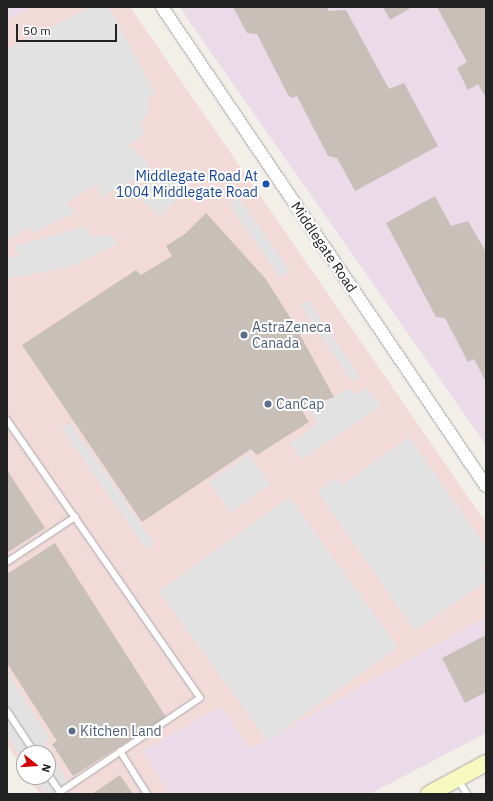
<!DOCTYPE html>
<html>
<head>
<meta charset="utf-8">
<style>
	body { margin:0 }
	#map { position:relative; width:493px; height:801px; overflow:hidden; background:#f2efe9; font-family:"IBM Plex Sans",sans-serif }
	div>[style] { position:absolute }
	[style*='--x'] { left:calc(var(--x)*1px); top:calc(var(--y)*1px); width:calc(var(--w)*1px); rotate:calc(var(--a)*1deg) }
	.commercial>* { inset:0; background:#f2dad9 }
	.industrial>* { inset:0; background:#ebdbe8 }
	.parking>* { inset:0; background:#e2e2e2; transform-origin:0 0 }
	.building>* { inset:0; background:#c7bfb8 }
	.roads { filter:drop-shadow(0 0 1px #a9a9a9) drop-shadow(0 0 1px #a9a9a9) }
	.lane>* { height:6px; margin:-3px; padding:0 3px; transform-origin:3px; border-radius:3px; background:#fff }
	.street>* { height:12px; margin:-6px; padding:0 6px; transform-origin:6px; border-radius:6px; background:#fff }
	.secondary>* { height:16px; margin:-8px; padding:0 8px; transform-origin:8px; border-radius:8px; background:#f7fabf }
	.dots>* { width:11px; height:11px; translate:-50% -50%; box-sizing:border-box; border:2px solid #fff; border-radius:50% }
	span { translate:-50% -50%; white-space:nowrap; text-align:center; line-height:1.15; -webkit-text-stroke:4px #fff; paint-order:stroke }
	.transit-label { font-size:14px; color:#164399 }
	.right { translate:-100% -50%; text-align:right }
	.street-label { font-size:14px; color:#222 }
	.service-label { font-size:14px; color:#4e5e75 }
	.left { translate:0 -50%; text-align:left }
	.frame { position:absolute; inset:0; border:8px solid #222; pointer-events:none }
	.north { position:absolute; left:16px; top:745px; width:40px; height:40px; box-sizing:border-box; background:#fff; border:1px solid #a7a7a7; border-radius:50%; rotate:107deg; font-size:11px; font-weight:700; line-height:16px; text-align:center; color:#222 }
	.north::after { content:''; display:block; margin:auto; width:14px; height:18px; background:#d40000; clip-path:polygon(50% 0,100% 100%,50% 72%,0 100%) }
	.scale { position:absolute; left:16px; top:24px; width:101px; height:18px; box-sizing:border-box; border:2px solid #222; border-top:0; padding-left:5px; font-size:12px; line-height:14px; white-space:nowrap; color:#222; -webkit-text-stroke:3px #fff; paint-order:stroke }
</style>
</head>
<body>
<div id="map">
	<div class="commercial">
		<div style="clip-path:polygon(32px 7px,130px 7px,486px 523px,486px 617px,251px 749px,221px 707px,143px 751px,169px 794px,40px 794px,28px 777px,48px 777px,48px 753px,24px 753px,24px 771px,7px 745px,7px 20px)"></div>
	</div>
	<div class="industrial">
		<div style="clip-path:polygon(7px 7px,32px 7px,7px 20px)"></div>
		<div style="clip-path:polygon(180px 7px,486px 7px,486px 445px,191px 24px)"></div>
		<div style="clip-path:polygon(486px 617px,486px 733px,370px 794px,169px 794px,143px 751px,221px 707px,251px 749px)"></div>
	</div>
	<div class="parking">
		<div style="clip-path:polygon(91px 7px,109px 7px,155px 93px,147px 98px,149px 112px,142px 122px,143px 136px,128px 144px,145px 160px,151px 170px,99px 199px,97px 184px,65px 203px,76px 212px,31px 234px,30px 227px,9px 239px,7px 238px,7px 49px)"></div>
		<div style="left:161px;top:167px;width:33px;height:38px;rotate:41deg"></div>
		<div style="left:239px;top:198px;width:89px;height:12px;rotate:55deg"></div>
		<div style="clip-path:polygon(85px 226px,92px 237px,111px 235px,118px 244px,72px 266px,7px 279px,7px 258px,19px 256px,15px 246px)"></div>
		<div style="left:308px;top:300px;width:93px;height:9px;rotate:56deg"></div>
		<div style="clip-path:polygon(366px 387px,381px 406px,302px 459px,290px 443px,318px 424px,309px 411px,349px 388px,355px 395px)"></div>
		<div style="left:70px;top:423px;width:147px;height:10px;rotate:55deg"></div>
		<div style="clip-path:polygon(409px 437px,486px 547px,486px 562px,481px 566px,486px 574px,486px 581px,415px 631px,317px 491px,336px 478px,342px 485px)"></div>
		<div style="left:249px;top:454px;width:37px;height:49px;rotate:55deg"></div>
		<div style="left:289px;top:497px;width:185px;height:161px;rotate:54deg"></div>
		<div style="clip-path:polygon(7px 672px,50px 739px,44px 743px,72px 788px,63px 794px,45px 794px,34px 777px,48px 777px,48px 753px,24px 753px,24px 761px,7px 735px)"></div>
	</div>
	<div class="building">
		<div style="clip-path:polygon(233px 7px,328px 7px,328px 11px,346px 10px,389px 89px,404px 83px,438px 146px,355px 191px,337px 158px,328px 156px,297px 96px,292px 98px,288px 95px,257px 34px,247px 33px)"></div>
		<div style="clip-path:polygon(383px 7px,412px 7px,390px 20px)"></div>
		<div style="clip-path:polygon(437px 7px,486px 7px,486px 98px,478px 84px,468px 90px,457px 68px,467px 62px)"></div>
		<div style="clip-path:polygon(435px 196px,451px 226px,468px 221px,486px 252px,486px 382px,474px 359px,468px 362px,445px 318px,436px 317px,386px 223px)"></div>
		<div style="clip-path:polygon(206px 213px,265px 278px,293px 322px,334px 397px,301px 409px,309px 422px,257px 455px,251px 449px,142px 522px,22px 345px,136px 270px,141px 275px,172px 256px,166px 246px,186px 233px)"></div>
		<div style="clip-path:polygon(7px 470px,45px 528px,7px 553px)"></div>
		<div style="clip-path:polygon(55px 543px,166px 717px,73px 776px,52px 744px,57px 741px,7px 663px,7px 574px)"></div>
		<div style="clip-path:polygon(486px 635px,486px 692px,465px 703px,442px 658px)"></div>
		<div style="clip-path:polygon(120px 775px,133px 794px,92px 794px)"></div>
	</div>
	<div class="roads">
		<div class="lane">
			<div style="--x:7;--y:420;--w:338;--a:55.2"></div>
			<div style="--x:200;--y:698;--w:169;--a:146.1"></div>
			<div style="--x:60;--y:792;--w:22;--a:-124"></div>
			<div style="--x:7;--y:562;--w:82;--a:-33.5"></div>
			<div style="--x:7;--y:711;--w:50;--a:56.3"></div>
			<div style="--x:120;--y:751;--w:51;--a:57.9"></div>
			<div style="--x:458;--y:780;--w:17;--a:57"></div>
		</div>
		<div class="street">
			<div style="--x:162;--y:7;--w:578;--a:55.93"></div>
		</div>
		<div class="secondary">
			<div style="--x:429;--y:794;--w:65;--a:-28.5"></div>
		</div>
	</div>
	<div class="dots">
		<div style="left:266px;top:184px;background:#1a4fb4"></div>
		<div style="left:244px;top:335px;background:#5c6f8a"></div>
		<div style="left:268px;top:404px;background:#5c6f8a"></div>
		<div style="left:72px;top:731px;background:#5c6f8a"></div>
	</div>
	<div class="transit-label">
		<span class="right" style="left:258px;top:184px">Middlegate Road At<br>1004 Middlegate Road</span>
	</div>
	<div class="street-label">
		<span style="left:324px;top:247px;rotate:56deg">Middlegate Road</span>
	</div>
	<div class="service-label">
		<span class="left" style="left:252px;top:335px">AstraZeneca<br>Canada</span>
		<span class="left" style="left:276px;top:404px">CanCap</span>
		<span class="left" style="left:80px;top:731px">Kitchen Land</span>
	</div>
	<div class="frame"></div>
	<div class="north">N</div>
	<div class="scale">50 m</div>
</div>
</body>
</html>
